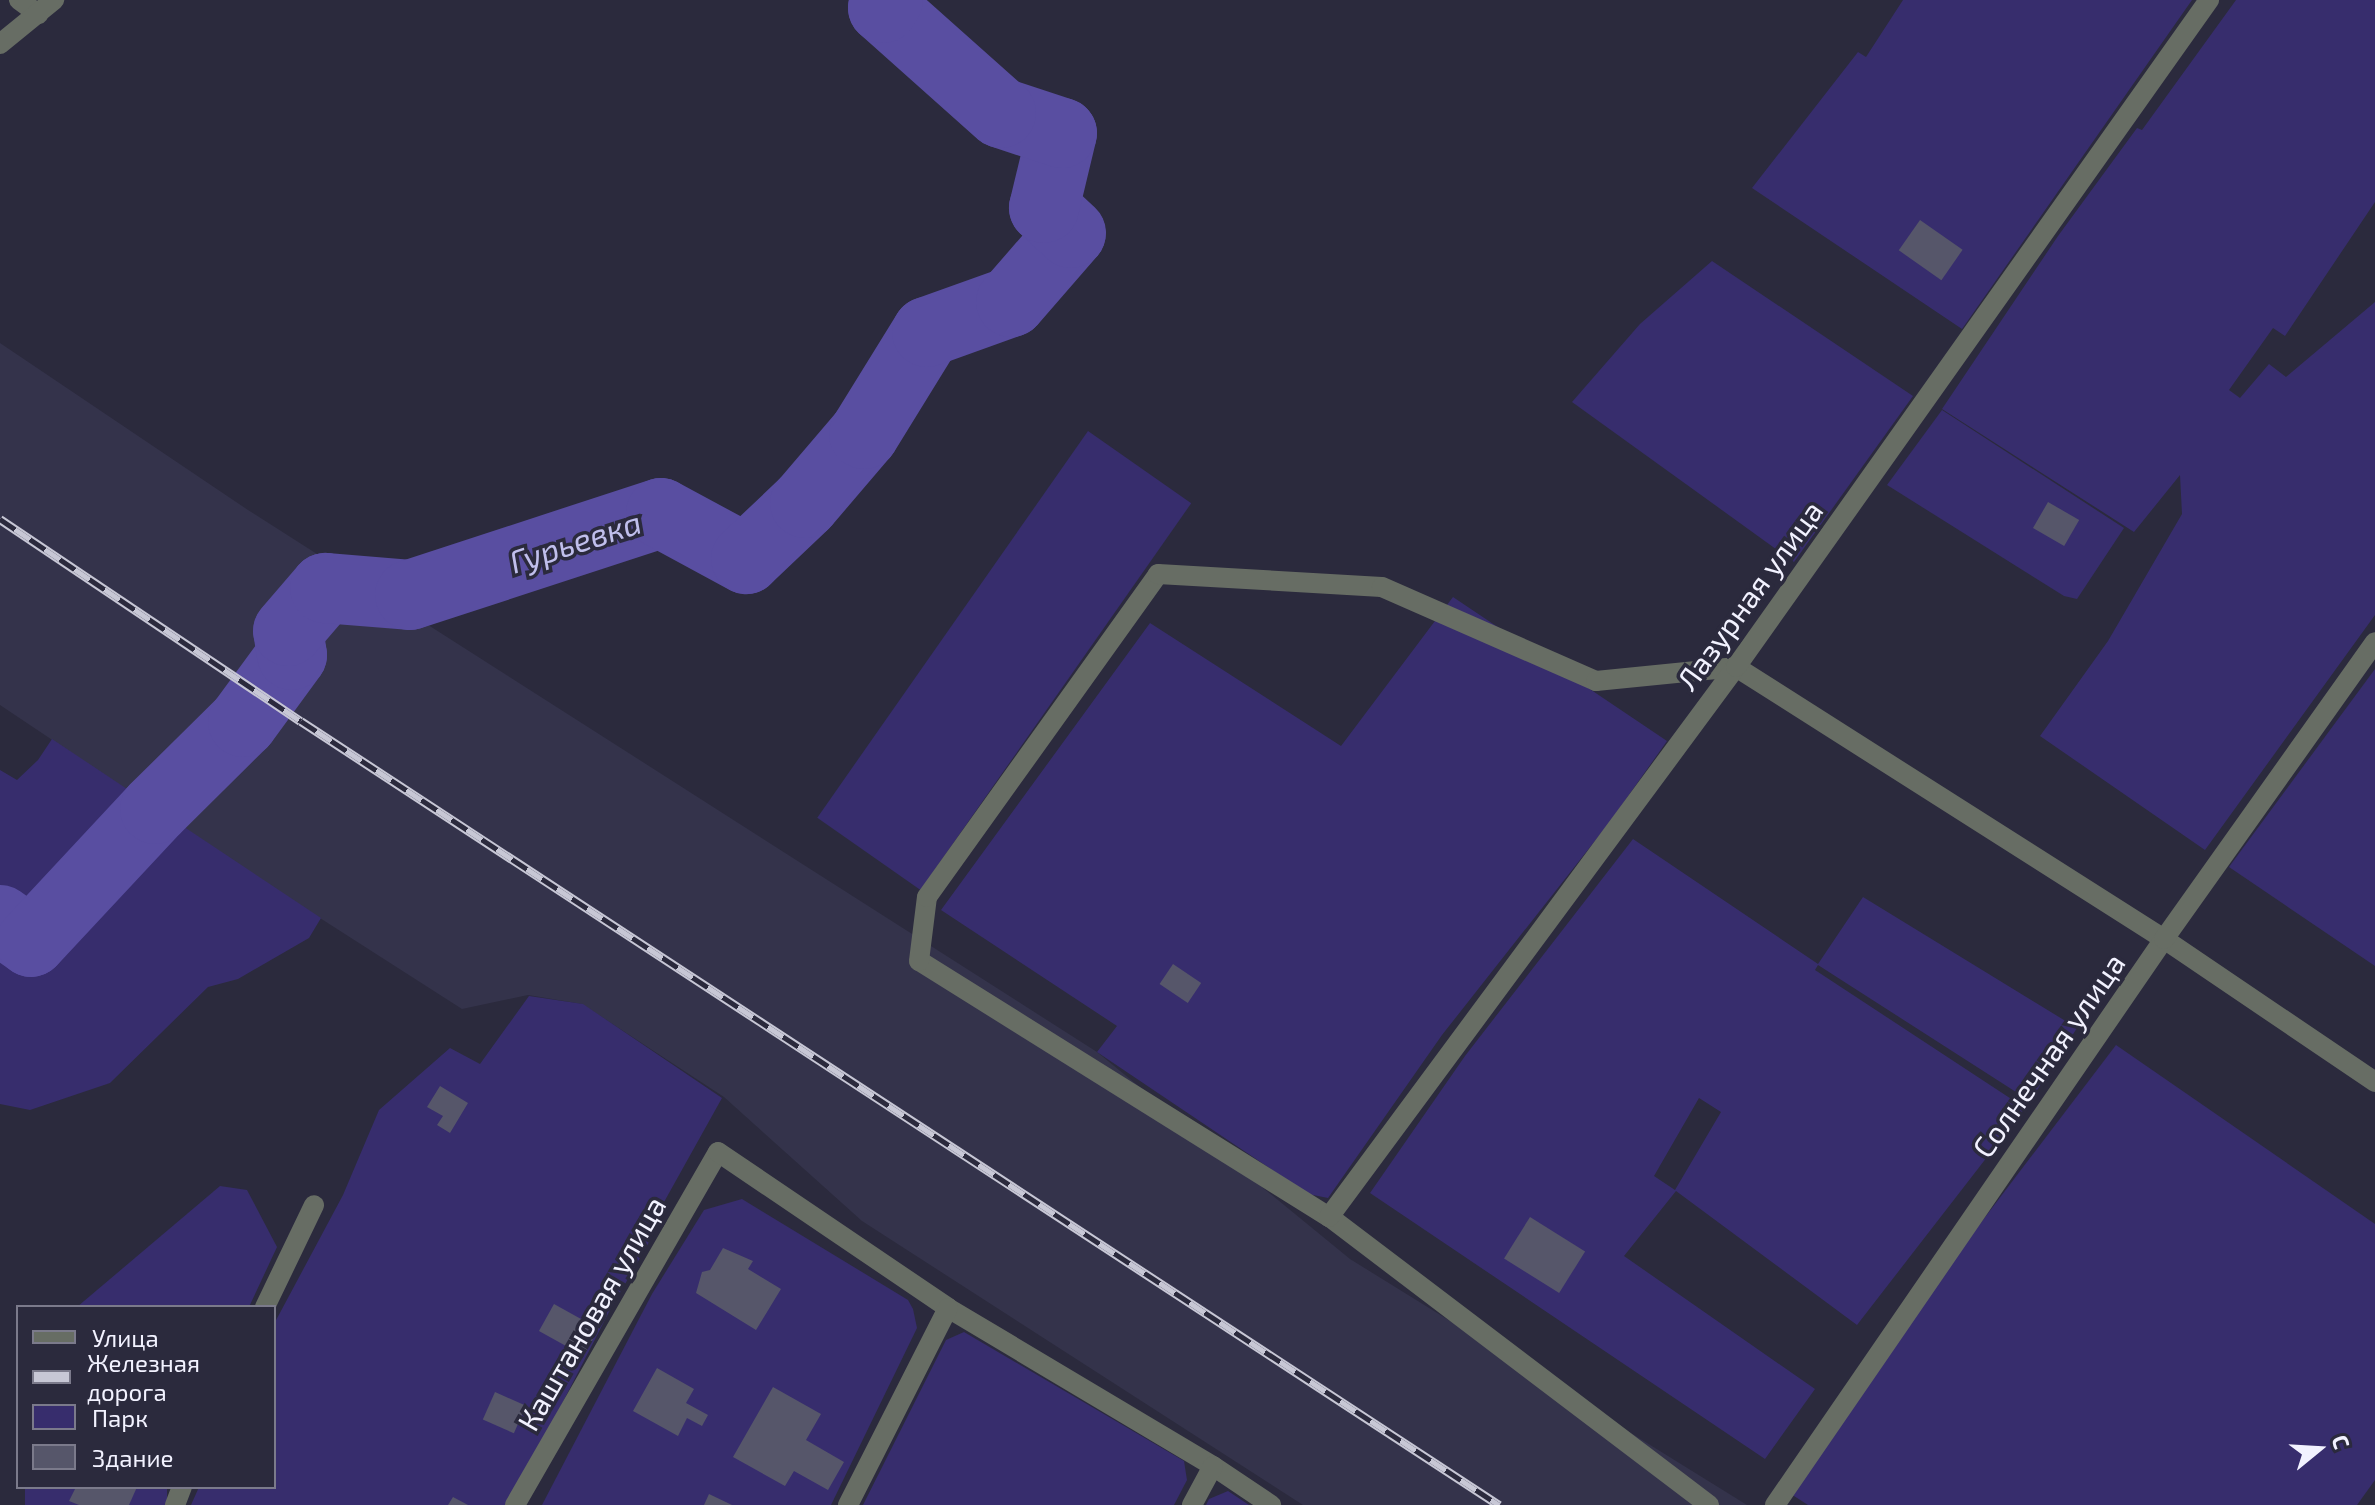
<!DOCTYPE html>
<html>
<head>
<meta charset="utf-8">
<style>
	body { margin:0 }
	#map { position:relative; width:2375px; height:1505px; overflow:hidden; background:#2b2a3d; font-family:"Exo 2",sans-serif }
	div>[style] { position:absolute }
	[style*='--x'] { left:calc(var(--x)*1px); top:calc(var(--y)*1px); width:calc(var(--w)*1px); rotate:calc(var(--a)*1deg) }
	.built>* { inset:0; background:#34334b }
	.green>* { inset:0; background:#372d6d; transform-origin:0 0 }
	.river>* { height:70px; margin:-35px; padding:0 35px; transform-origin:35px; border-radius:35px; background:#594ea1 }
	.building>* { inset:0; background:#56566a; transform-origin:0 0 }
	.service>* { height:20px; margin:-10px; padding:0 10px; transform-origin:10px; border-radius:10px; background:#676d64 }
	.minor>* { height:20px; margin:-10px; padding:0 10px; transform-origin:10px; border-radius:10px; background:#676d64 }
	.rail>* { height:9px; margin-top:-4.5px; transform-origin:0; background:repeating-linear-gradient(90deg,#2b2a3d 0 18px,#c7c7d5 0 36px); box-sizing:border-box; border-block:2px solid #c7c7d5 }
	span { translate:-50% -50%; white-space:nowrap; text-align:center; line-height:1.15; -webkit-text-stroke:7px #2b2a3d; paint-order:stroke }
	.street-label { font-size:30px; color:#f2f2ff }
	.water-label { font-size:32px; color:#c0bfec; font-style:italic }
	.legend { position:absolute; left:16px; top:1305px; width:260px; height:184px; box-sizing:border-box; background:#2b2a3d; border:2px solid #7b7a8b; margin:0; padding:10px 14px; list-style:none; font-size:24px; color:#f2f2ff }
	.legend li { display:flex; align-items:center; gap:16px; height:40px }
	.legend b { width:40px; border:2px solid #7b7a8b }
	.north { position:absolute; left:2279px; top:1409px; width:80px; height:80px; -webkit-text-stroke:6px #2b2a3d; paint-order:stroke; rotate:72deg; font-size:22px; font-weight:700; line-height:32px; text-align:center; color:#f2f2ff }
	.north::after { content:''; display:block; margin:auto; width:28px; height:36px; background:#f2f2ff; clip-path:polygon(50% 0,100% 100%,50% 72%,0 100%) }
</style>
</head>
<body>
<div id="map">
	<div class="built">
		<div style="clip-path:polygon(0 343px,248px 510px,1097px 1052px,1350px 1259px,1747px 1505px,1303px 1505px,862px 1221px,724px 1097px,582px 1004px,528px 995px,462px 1009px,284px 895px,0 705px)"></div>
	</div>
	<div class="green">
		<div style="clip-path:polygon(1903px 0,2192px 0,1962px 329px,1752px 188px,1858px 52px,1866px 57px)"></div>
		<div style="clip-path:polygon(2236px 0,2375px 0,2375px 202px,2285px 336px,2273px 328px,2229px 390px,2240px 398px,2269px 364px,2286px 377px,2375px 302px,2375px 615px,2205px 850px,2040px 736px,2108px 641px,2182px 514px,2180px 475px,2134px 532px,1942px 409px,2058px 236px,2137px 128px,2142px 130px)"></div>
		<div style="clip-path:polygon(1712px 261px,1913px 396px,1794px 562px,1572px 402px,1640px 324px)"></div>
		<div style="clip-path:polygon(1942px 410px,2124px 528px,2077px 599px,2064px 596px,1887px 485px)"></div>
		<div style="left:1088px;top:431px;width:126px;height:472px;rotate:35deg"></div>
		<div style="clip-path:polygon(1453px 597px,1667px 741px,1609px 823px,1442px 1035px,1328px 1198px,1308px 1194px,1097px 1052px,1117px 1026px,941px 910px,1150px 623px,1341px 746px)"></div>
		<div style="clip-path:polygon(2375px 669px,2375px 966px,2229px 867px)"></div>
		<div style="clip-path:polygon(52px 739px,321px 918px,309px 938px,238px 979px,208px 987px,110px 1083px,30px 1110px,0 1104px,0 770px,17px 780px,38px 760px)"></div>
		<div style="clip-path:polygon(evenodd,1633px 839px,1818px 964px,1863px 897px,2077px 1028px,2030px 1101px,1818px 965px,1815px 970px,2025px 1108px,1857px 1325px,1676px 1191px,1624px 1256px,1815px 1389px,1765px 1459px,1370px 1193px,1465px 1056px,1633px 839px,1699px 1098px,1721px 1112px,1675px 1190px,1654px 1176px,1699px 1098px)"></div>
		<div style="clip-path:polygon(529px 996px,583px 1004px,722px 1098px,654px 1220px,657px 1224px,652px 1237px,609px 1312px,510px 1505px,191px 1505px,199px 1487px,274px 1487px,274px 1324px,343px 1195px,379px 1110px,450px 1048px,480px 1064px)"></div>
		<div style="clip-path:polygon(2116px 1045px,2375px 1224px,2375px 1480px,2357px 1505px,1808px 1505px,1780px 1487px)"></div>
		<div style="clip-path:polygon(220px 1186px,247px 1190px,277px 1247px,249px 1307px,77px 1307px)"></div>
		<div style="clip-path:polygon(742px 1199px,908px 1300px,913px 1309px,917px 1328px,831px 1505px,542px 1505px,652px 1294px,704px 1210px)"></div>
		<div style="clip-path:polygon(964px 1332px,1184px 1461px,1187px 1480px,1174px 1505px,863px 1505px,946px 1340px)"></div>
		<div style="left:25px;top:1487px;width:142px;height:20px"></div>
		<div style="clip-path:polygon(1228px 1491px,1249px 1505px,1206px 1505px,1209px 1499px)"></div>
	</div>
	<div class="river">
		<div style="--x:0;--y:920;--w:38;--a:35"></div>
		<div style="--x:31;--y:942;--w:182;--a:-47"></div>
		<div style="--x:155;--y:809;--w:124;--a:-44.7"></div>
		<div style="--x:243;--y:722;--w:83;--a:-53.8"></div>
		<div style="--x:292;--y:655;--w:24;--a:-99"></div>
		<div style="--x:288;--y:631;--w:57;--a:-49.3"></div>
		<div style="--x:325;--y:588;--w:85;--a:4.7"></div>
		<div style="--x:410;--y:595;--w:264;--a:-18.1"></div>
		<div style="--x:661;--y:513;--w:97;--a:28.4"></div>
		<div style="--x:746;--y:559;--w:81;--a:-43.5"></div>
		<div style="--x:805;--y:503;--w:91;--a:-49.5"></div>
		<div style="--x:864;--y:434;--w:120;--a:-58.3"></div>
		<div style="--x:927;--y:332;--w:89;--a:-19.7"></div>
		<div style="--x:1011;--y:302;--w:91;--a:-49"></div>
		<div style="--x:1071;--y:233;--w:37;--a:-137"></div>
		<div style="--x:1044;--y:208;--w:77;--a:-76.5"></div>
		<div style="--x:1062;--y:133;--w:64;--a:-161.8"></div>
		<div style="--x:1001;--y:113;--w:158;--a:-138.3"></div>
		<div style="--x:883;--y:8;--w:9;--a:-58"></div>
	</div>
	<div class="building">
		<div style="left:1920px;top:220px;width:52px;height:37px;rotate:35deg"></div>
		<div style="left:2048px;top:502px;width:36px;height:30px;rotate:30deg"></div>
		<div style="left:1173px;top:964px;width:34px;height:24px;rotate:34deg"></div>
		<div style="clip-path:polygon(440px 1086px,468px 1103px,450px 1133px,437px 1125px,443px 1116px,427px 1107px)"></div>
		<div style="left:1530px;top:1217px;width:65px;height:49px;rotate:32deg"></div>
		<div style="clip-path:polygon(723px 1248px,753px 1261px,748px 1269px,781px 1289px,756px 1330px,696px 1293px,702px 1272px,710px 1270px)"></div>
		<div style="left:554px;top:1304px;width:51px;height:31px;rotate:29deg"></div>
		<div style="clip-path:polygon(657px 1368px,694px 1389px,686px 1403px,708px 1415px,702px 1426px,687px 1418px,678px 1436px,633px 1411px)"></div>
		<div style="clip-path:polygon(773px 1387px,821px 1414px,806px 1440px,844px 1462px,828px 1490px,794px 1471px,785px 1486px,733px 1457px)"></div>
		<div style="left:495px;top:1392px;width:34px;height:30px;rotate:24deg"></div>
		<div style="clip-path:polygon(76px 1487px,137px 1487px,129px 1505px,79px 1505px,69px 1501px)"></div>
		<div style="clip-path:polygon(709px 1494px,732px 1505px,704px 1505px)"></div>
		<div style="clip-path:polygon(453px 1497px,468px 1505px,448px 1505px)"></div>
	</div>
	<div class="service">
		<div style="--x:1709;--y:1505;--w:477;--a:-142.8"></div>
		<div style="--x:1329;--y:1217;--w:483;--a:-148"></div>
		<div style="--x:919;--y:961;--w:64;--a:-82.9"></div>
		<div style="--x:927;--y:897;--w:397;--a:-54.4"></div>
		<div style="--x:1158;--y:574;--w:224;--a:3.3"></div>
		<div style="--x:1382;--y:587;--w:234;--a:23.7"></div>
		<div style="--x:1596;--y:681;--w:141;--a:-5.7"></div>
		<div style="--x:1736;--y:667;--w:507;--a:32.44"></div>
		<div style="--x:2164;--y:939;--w:255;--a:34.1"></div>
	</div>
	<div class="minor">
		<div style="--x:19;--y:0;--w:24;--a:36"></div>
		<div style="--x:0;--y:44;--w:70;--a:-39.2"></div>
		<div style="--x:1329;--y:1217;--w:684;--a:-53.5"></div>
		<div style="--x:1736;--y:667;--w:818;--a:-54.66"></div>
		<div style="--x:265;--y:1307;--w:113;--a:-64.3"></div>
		<div style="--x:175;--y:1505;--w:19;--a:-69"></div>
		<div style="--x:515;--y:1505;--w:407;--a:-60.1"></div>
		<div style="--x:718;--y:1152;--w:278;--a:34.1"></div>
		<div style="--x:948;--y:1308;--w:309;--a:30.8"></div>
		<div style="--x:1213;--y:1466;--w:70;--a:33.9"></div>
		<div style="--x:848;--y:1505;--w:221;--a:-63.1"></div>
		<div style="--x:1192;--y:1505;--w:44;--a:-61.7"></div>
		<div style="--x:1775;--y:1505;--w:687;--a:-55.5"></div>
		<div style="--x:2164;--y:939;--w:364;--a:-54.6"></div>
	</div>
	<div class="rail">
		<div style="--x:0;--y:519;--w:362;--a:33.9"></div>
		<div style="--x:301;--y:721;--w:1432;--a:33.2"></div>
	</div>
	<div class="street-label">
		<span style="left:1749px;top:595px;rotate:-54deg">Лазурная улица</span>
		<span style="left:2048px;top:1055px;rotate:-55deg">Солнечная улица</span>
		<span style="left:591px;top:1313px;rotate:-60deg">Каштановая улица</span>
	</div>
	<div class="water-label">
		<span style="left:575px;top:541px;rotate:-18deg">Гурьевка</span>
	</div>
	<ul class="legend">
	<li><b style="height:10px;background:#676d64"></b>Улица</li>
	<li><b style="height:10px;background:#c7c7d5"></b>Железная дорога</li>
	<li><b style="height:22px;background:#372d6d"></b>Парк</li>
	<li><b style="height:22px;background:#56566a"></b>Здание</li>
	</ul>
	<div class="north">С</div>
</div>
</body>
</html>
